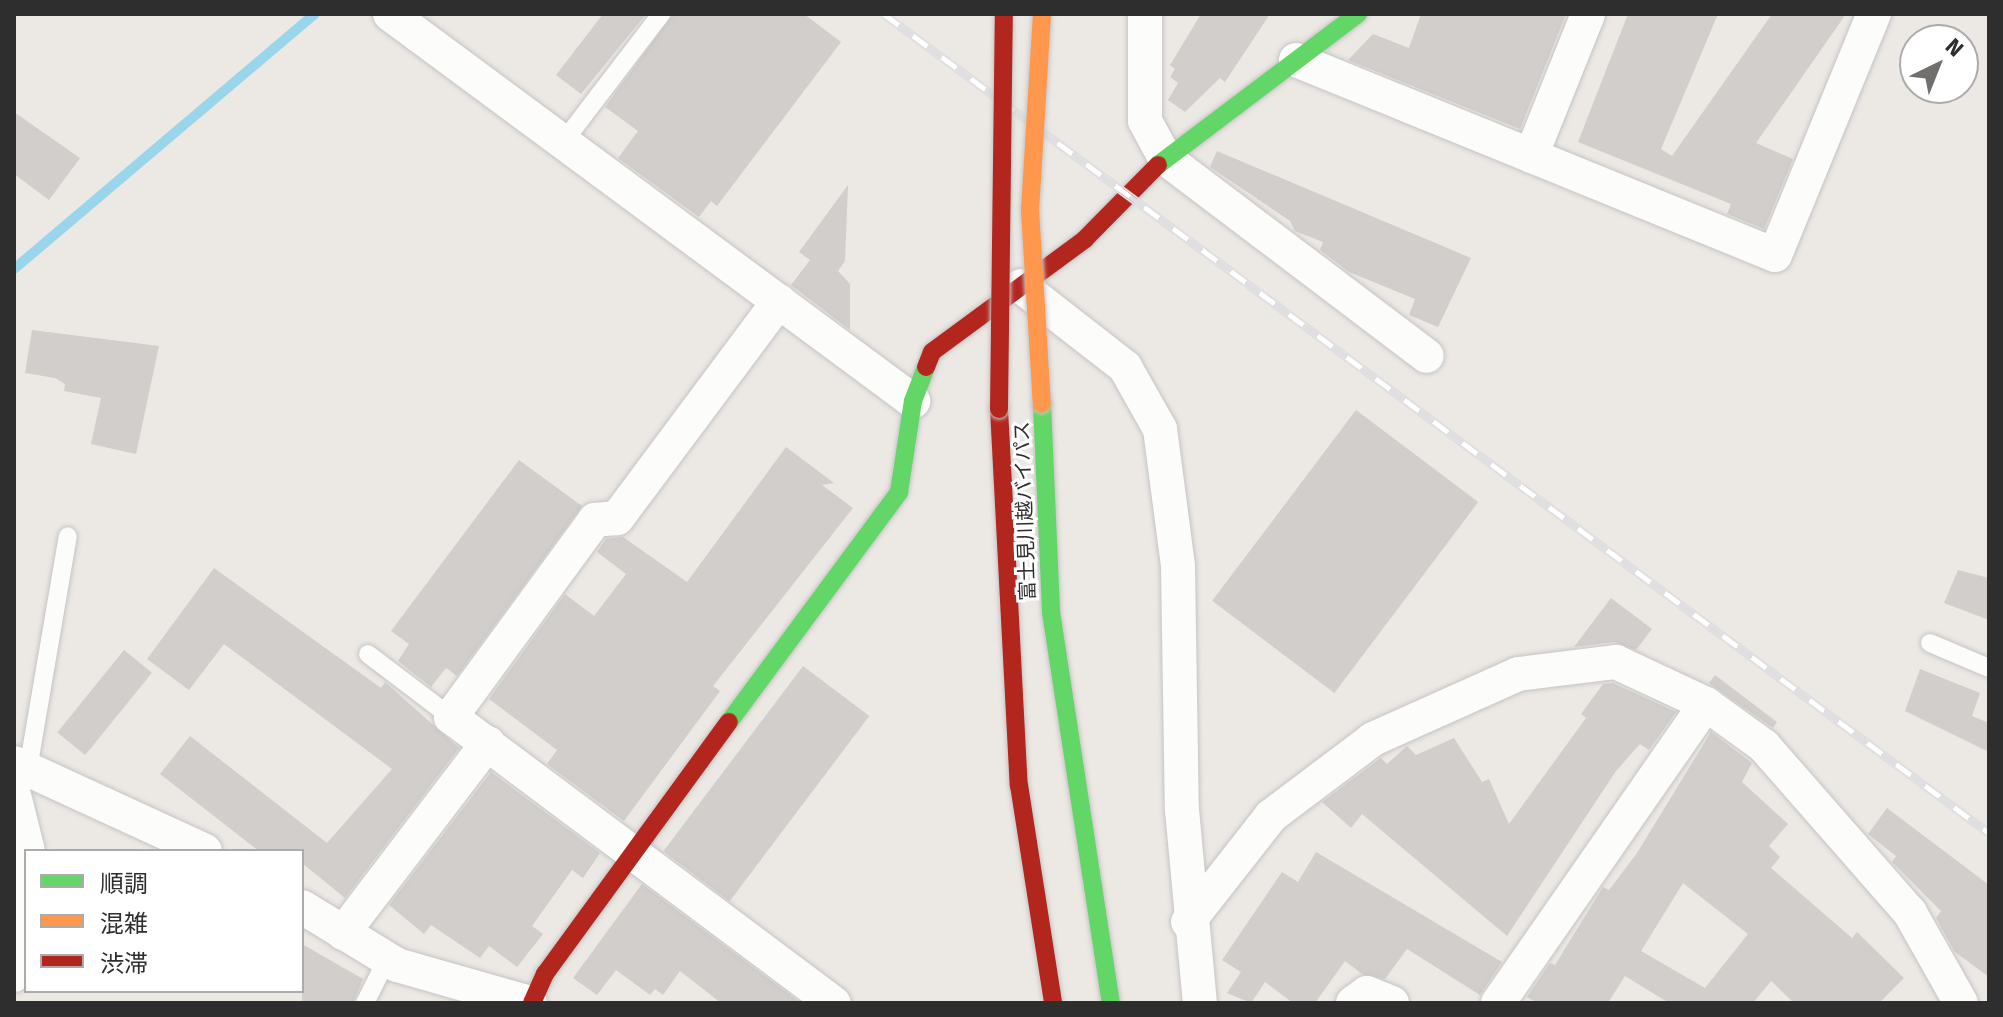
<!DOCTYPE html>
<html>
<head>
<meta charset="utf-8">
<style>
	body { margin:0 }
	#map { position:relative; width:2003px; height:1017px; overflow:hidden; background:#ece8e4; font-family:"Fira Sans","Noto Sans JP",sans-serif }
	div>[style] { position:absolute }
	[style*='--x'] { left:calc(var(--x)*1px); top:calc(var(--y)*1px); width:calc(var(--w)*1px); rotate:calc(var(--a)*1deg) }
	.stream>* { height:10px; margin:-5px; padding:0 5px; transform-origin:5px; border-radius:5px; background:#99d6ec }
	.building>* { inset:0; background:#d1cecb; transform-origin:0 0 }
	.roads { filter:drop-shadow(0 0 2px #c5c4c5) drop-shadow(0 0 2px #c5c4c5) }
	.lane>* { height:18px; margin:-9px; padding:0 9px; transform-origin:9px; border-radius:9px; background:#fcfcfb }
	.street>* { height:34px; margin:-17px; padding:0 17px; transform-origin:17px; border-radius:17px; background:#fcfcfb }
	.fast>* { height:18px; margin:-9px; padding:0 9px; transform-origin:9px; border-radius:9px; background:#63d668 }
	.jam>* { height:18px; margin:-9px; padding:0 9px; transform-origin:9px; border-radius:9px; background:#b3261e }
	.rail>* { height:9px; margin-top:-4.5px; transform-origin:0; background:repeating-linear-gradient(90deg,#fff 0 18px,#dfdfe1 0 36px); box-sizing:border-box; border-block:2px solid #dfdfe1 }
	.bridges { filter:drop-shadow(0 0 2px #c6c5c4) drop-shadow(0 0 2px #c6c5c4) }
	.slow-bridge>* { height:18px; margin:-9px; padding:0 9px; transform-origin:9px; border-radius:9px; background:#ff974d }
	.jam-bridge>* { height:18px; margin:-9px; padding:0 9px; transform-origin:9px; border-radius:9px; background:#b3261e }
	span { translate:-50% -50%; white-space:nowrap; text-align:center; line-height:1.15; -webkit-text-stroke:6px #fff; paint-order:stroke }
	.street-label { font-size:20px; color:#2e2e2e }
	.frame { position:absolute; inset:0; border:16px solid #2e2e2e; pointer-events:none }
	.legend { position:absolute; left:24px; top:849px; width:280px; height:144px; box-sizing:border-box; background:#fff; border:2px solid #ababab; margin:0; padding:10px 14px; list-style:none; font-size:24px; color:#2e2e2e }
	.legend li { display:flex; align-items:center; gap:16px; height:40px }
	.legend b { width:40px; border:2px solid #ababab }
	.north { position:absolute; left:1899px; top:24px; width:80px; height:80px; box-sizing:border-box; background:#fff; border:2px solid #ababab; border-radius:50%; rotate:43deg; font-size:22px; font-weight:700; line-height:32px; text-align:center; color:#2e2e2e }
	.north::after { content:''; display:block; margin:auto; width:28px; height:36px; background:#706f6e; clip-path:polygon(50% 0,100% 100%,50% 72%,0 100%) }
</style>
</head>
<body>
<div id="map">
	<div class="stream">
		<div style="--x:14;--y:269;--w:394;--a:-40.3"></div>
	</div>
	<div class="building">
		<div style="clip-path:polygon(603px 14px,646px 14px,581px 94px,556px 75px)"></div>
		<div style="clip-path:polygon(673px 14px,804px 14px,841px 42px,717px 206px,711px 201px,699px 217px,618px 158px,638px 131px,605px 107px)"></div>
		<div style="clip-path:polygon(1201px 14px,1270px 14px,1225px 82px,1220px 78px,1185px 112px,1168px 100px,1178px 83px,1170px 77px,1175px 69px,1170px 65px)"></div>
		<div style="clip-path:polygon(1421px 14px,1566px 14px,1520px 129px,1348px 60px,1373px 34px,1409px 48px)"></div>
		<div style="clip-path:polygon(1628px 14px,1718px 14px,1661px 149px,1672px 156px,1772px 14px,1846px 14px,1756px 143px,1793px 159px,1764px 229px,1727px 214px,1731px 204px,1578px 142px)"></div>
		<div style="clip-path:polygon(14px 112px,80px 158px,49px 200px,14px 174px)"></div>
		<div style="clip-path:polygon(1217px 151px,1471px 258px,1438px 327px,1409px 315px,1415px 299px,1349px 272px,1320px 250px,1323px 242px,1295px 231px,1290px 221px,1210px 167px)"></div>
		<div style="clip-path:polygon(848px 185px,845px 261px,838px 271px,850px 284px,850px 330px,791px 285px,810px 260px,799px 252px)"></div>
		<div style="clip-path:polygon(32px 330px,159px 346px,136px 454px,91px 444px,101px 398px,64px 391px,65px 384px,55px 378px,25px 373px)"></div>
		<div style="left:1356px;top:410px;width:153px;height:239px;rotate:37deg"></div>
		<div style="clip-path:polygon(786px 447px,834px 483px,822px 485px,853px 508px,713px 686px,720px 691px,624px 821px,547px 764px,557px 750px,489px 699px,565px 594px,594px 616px,626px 574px,597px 552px,606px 539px,623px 537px,687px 582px)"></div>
		<div style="clip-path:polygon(519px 460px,582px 506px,457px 676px,446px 668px,431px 687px,398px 661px,409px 644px,391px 631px)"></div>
		<div style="clip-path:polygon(214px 568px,381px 688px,385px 682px,459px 748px,345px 898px,302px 863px,302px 851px,259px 851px,160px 774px,190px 736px,327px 843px,392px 769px,224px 644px,189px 690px,147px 659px)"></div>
		<div style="clip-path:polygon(1958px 570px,1989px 578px,1989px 620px,1944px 603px)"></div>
		<div style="clip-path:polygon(1611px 598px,1652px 629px,1636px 650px,1614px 642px,1574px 647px)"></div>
		<div style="left:124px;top:650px;width:36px;height:106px;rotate:39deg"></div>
		<div style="left:803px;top:666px;width:83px;height:232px;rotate:37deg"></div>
		<div style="clip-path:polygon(1920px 669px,1980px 693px,1972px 716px,1989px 723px,1989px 752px,1905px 711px)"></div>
		<div style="clip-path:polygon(1715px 675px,1777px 722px,1773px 728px,1709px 683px)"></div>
		<div style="clip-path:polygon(1613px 683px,1676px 712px,1649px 750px,1640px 744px,1616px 771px,1507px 936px,1362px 814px,1351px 828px,1322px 802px,1381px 758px,1387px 764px,1407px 746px,1416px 755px,1454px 738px,1482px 782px,1489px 779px,1509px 824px,1586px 718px,1581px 714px,1603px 684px)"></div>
		<div style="clip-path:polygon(evenodd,1711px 732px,1752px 763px,1742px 782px,1788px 824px,1769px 846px,1780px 857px,1771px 868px,1852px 938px,1857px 932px,1904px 978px,1879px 1003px,1794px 1003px,1771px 981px,1753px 1003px,1669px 1003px,1625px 976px,1608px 1003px,1537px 1003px,1527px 997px,1550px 963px,1555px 965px,1603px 887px,1609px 890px,1637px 853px,1711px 732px,1683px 883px,1748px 934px,1705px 988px,1641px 951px,1683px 883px)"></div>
		<div style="clip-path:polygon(491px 772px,600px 853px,583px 878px,572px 870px,532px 926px,543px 934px,517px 967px,489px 946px,480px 958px,431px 925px,424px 934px,389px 905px)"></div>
		<div style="clip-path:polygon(1887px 808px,1989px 885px,1989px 977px,1955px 952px,1936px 918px,1941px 911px,1892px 862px,1896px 856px,1868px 834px)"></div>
		<div style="clip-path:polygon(1316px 852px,1502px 962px,1480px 995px,1407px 949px,1385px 979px,1362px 974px,1345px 961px,1315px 1003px,1293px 1003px,1265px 982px,1251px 1003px,1227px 993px,1241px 972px,1222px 960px,1282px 872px,1298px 882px)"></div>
		<div style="clip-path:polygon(642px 884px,801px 1003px,721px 1003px,680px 971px,663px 995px,655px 989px,650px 995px,616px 970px,597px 995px,573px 978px)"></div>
		<div style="clip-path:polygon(302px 944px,363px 979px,353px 1003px,302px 1003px)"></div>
	</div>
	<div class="roads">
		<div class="lane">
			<div style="--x:564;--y:141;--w:160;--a:-52.6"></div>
			<div style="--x:1930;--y:643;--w:64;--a:23"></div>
			<div style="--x:368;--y:654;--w:104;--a:37.2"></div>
			<div style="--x:28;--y:769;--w:236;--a:-80.3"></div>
			<div style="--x:365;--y:1003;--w:49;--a:-63.4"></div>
		</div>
		<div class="street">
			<div style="--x:390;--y:14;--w:651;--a:36.5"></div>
			<div style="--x:1145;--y:14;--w:107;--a:90"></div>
			<div style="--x:1145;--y:121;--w:42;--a:61.6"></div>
			<div style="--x:1165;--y:158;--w:328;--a:37.1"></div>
			<div style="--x:1296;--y:60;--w:517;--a:22.15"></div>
			<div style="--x:1775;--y:255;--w:261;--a:-67.7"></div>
			<div style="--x:1531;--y:156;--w:153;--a:-68.1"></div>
			<div style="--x:1021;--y:286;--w:132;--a:37.9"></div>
			<div style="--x:1125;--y:367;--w:71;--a:60.6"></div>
			<div style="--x:1160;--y:429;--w:138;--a:82.5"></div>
			<div style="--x:1178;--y:566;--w:244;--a:89.1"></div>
			<div style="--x:1182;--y:810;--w:194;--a:84.7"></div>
			<div style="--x:779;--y:301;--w:271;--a:126.7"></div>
			<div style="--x:617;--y:518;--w:22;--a:175"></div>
			<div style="--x:595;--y:520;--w:244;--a:126.2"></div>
			<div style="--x:451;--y:717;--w:478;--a:36.8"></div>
			<div style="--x:14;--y:763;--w:210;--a:24.7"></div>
			<div style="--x:14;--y:795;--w:58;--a:76"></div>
			<div style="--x:302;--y:907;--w:111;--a:31.4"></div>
			<div style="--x:397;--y:965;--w:138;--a:15.9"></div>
			<div style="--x:1188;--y:922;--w:135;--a:-51.9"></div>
			<div style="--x:1271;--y:816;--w:128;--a:-37"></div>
			<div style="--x:1373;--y:739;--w:159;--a:-24.1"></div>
			<div style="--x:1518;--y:674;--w:99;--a:-7"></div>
			<div style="--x:1616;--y:662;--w:99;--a:25"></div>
			<div style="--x:1706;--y:704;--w:72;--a:35.9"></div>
			<div style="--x:1764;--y:746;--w:222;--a:48.8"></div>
			<div style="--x:1910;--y:913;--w:103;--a:60.5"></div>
			<div style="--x:343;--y:933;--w:239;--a:-52.7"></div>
			<div style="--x:14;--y:975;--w:108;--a:-83.6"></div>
			<div style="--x:1353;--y:1003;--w:17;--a:-36"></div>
			<div style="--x:1367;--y:993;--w:27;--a:22"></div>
			<div style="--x:1498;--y:1003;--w:364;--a:-55.2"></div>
		</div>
		<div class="fast">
			<div style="--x:1158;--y:165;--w:251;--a:-37.1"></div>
			<div style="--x:1042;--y:404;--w:208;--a:87.5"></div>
			<div style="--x:1051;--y:612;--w:396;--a:81.3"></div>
			<div style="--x:729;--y:722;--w:286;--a:-53.5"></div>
			<div style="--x:899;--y:492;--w:92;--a:-81.3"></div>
			<div style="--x:913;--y:401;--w:36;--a:-69"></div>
		</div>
		<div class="jam">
			<div style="--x:926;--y:367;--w:16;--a:-68"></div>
			<div style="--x:932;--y:352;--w:190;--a:-36.4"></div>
			<div style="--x:1085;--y:239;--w:104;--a:-45.4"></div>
			<div style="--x:999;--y:409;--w:377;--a:87"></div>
			<div style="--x:1019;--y:785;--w:221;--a:81.1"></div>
			<div style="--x:532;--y:1003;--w:32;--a:-66"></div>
			<div style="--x:545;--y:974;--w:312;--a:-53.9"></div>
		</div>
	</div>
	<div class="rail">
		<div style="--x:884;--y:14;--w:1375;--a:36.54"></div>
	</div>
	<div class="bridges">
		<div class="slow-bridge">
			<div style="--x:1042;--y:14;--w:196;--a:93.5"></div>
			<div style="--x:1030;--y:210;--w:194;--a:86.5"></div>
		</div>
		<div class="jam-bridge">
			<div style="--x:999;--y:409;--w:395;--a:-89.3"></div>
		</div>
	</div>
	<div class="street-label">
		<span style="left:1025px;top:511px;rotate:-92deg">富士見川越バイパス</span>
	</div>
	<div class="frame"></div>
	<ul class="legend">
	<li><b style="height:10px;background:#63d668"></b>順調</li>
	<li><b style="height:10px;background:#ff974d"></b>混雑</li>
	<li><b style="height:10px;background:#b3261e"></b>渋滞</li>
	</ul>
	<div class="north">N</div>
</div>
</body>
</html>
